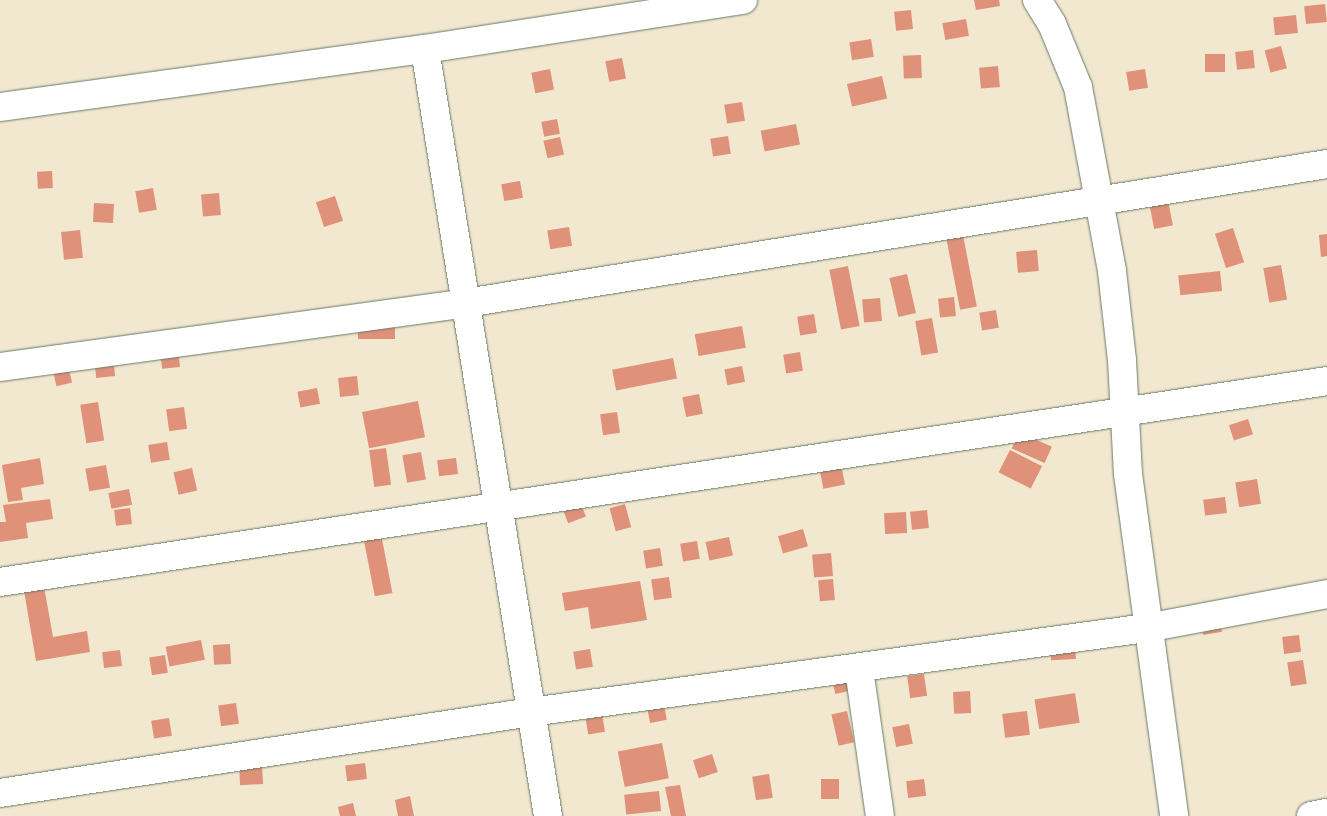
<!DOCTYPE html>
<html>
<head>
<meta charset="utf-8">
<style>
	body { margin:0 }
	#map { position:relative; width:1327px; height:816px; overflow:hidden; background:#f1e8cf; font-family:Cardo,serif }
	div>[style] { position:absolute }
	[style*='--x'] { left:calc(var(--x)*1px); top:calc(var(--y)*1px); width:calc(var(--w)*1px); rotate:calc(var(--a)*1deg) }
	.building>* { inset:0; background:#df9179; transform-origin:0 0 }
	.roads { filter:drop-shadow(0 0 1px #68796a) drop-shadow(0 0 1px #68796a) }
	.minor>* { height:28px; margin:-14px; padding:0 14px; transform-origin:14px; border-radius:14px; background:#fff }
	span { translate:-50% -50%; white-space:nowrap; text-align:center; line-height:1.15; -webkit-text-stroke:4px #fff; paint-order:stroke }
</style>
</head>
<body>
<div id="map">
	<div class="building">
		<div style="clip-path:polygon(974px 0,999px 0,1000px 6px,976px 10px)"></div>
		<div style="left:1325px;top:4px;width:18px;height:21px;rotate:84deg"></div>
		<div style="left:911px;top:10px;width:19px;height:17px;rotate:84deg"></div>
		<div style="left:1296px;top:15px;width:18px;height:23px;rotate:84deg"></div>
		<div style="left:966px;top:19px;width:17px;height:24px;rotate:80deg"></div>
		<div style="left:871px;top:39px;width:18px;height:22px;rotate:81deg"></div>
		<div style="left:1281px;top:46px;width:23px;height:17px;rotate:75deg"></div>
		<div style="left:1253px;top:50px;width:18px;height:18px;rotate:84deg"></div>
		<div style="left:1225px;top:54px;width:18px;height:20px;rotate:90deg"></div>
		<div style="left:921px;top:55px;width:23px;height:18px;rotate:88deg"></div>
		<div style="left:622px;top:58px;width:21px;height:17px;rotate:79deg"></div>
		<div style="left:998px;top:66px;width:21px;height:19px;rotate:85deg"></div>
		<div style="left:550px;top:69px;width:21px;height:19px;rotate:79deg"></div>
		<div style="left:1145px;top:69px;width:19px;height:19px;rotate:81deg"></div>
		<div style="left:882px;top:76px;width:23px;height:36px;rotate:77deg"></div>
		<div style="left:742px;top:102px;width:19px;height:18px;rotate:81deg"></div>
		<div style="left:557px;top:119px;width:15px;height:16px;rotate:79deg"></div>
		<div style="left:796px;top:124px;width:21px;height:36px;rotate:79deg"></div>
		<div style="left:728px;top:136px;width:18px;height:18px;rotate:81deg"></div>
		<div style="left:560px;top:137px;width:18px;height:17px;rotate:77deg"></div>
		<div style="left:52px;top:171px;width:17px;height:15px;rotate:87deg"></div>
		<div style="left:520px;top:181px;width:17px;height:19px;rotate:80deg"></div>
		<div style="left:153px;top:188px;width:22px;height:18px;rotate:80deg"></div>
		<div style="left:1166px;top:190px;width:36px;height:19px;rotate:79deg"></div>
		<div style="left:219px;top:193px;width:22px;height:18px;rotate:85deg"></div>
		<div style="left:335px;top:196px;width:26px;height:20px;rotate:72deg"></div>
		<div style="left:94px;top:203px;width:20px;height:19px;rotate:3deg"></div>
		<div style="left:961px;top:225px;width:83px;height:17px;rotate:79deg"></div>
		<div style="left:569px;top:227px;width:19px;height:22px;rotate:81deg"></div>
		<div style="left:1233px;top:228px;width:36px;height:19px;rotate:72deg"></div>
		<div style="left:80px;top:230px;width:28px;height:19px;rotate:84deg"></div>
		<div style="clip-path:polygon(1327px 234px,1327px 256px,1321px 257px,1319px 235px)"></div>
		<div style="left:1037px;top:250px;width:21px;height:21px;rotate:85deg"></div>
		<div style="left:1281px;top:265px;width:35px;height:18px;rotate:80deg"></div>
		<div style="left:848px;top:266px;width:61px;height:19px;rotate:79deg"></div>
		<div style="left:1220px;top:271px;width:20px;height:42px;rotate:84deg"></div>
		<div style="left:907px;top:274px;width:40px;height:18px;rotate:77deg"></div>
		<div style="left:954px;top:297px;width:19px;height:16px;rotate:84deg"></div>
		<div style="left:880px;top:298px;width:23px;height:18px;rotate:85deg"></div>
		<div style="left:996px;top:310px;width:18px;height:17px;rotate:81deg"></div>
		<div style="left:814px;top:314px;width:19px;height:17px;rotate:81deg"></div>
		<div style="left:358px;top:317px;width:37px;height:22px"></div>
		<div style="left:932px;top:318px;width:35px;height:17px;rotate:80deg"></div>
		<div style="left:742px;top:326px;width:22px;height:48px;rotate:80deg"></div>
		<div style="left:178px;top:348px;width:19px;height:18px;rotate:84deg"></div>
		<div style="left:800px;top:352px;width:19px;height:17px;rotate:81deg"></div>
		<div style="left:113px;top:356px;width:20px;height:19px;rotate:84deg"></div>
		<div style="left:673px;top:358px;width:21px;height:62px;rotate:79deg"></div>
		<div style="left:68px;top:365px;width:18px;height:16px;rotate:77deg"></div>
		<div style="left:742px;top:366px;width:16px;height:18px;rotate:79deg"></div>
		<div style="left:357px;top:376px;width:19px;height:19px;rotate:84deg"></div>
		<div style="left:317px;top:388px;width:16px;height:20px;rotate:79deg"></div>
		<div style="left:699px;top:394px;width:20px;height:17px;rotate:79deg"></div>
		<div style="left:418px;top:401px;width:37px;height:57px;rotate:79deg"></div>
		<div style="left:98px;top:402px;width:39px;height:18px;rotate:81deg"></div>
		<div style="left:184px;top:407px;width:22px;height:18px;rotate:82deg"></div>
		<div style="left:617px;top:412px;width:21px;height:17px;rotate:82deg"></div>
		<div style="left:1248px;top:419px;width:16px;height:20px;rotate:72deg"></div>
		<div style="left:1019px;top:432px;width:36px;height:18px;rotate:24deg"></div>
		<div style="left:167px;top:442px;width:18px;height:19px;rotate:81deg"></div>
		<div style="left:386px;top:448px;width:37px;height:17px;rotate:82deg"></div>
		<div style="left:1010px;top:450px;width:36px;height:25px;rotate:27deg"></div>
		<div style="left:421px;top:452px;width:28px;height:19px;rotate:80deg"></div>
		<div style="clip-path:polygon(40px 458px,44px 484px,21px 488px,23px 500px,8px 502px,2px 465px)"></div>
		<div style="left:456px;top:458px;width:16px;height:19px;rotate:83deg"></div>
		<div style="left:841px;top:464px;width:21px;height:22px;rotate:79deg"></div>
		<div style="left:106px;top:465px;width:23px;height:21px;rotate:80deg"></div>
		<div style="left:192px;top:468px;width:23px;height:19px;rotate:77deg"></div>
		<div style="left:1257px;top:479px;width:25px;height:22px;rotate:81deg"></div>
		<div style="left:129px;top:489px;width:16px;height:21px;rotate:79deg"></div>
		<div style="left:578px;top:496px;width:22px;height:19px;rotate:69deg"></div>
		<div style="left:1225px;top:497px;width:16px;height:22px;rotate:83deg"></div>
		<div style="clip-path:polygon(50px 499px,53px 519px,26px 523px,28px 538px,0 542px,0 522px,6px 522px,3px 505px)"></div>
		<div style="left:625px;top:504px;width:24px;height:16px;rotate:75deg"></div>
		<div style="left:130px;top:508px;width:16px;height:16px;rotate:83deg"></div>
		<div style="left:927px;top:510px;width:18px;height:17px;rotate:84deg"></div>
		<div style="left:906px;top:512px;width:21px;height:22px;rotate:87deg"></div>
		<div style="left:803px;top:529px;width:18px;height:26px;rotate:74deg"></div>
		<div style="left:381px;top:534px;width:60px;height:18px;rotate:79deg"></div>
		<div style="left:729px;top:537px;width:19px;height:24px;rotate:78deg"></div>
		<div style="left:697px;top:541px;width:18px;height:17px;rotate:81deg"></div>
		<div style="left:660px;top:548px;width:18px;height:17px;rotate:81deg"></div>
		<div style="left:831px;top:553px;width:23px;height:19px;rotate:85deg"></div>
		<div style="left:669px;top:577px;width:21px;height:18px;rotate:82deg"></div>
		<div style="left:833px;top:579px;width:21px;height:15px;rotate:85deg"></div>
		<div style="clip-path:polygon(43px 581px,53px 637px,87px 631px,90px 652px,36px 661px,23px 585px)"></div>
		<div style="clip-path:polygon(640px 581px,647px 620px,591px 629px,588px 607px,565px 611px,562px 593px)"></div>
		<div style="left:1218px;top:609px;width:23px;height:19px;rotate:80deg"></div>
		<div style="left:1299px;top:635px;width:17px;height:17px;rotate:83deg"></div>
		<div style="left:201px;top:640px;width:20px;height:36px;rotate:79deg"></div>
		<div style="left:1075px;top:641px;width:18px;height:25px;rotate:87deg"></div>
		<div style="left:230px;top:644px;width:20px;height:17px;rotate:87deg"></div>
		<div style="left:590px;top:649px;width:18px;height:17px;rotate:81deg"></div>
		<div style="left:120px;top:650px;width:16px;height:18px;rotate:83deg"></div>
		<div style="left:165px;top:655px;width:18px;height:16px;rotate:81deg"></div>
		<div style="left:1303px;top:660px;width:24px;height:16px;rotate:81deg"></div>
		<div style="left:846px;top:669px;width:22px;height:16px;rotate:77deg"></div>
		<div style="left:924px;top:674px;width:22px;height:17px;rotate:82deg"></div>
		<div style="left:970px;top:691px;width:22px;height:17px;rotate:87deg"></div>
		<div style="left:1075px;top:693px;width:30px;height:41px;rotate:81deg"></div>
		<div style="left:663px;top:700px;width:20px;height:17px;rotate:79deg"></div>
		<div style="left:236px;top:703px;width:21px;height:18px;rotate:82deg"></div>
		<div style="left:847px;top:711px;width:32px;height:16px;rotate:77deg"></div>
		<div style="left:1027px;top:711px;width:24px;height:25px;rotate:83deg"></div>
		<div style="left:602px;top:713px;width:19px;height:17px;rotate:81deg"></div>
		<div style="left:169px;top:718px;width:18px;height:18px;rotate:81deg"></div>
		<div style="left:909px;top:724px;width:20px;height:17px;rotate:79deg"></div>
		<div style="left:662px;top:743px;width:36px;height:45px;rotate:79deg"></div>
		<div style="left:712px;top:754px;width:19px;height:20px;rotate:72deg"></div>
		<div style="left:365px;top:763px;width:16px;height:20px;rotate:83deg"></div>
		<div style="left:262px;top:764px;width:20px;height:23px;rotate:87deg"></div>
		<div style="left:769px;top:774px;width:24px;height:17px;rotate:81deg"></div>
		<div style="left:821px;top:779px;width:18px;height:20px"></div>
		<div style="left:924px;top:779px;width:17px;height:18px;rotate:83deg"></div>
		<div style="clip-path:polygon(680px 785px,686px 816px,671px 816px,665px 787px)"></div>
		<div style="left:659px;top:791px;width:20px;height:35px;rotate:84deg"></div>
		<div style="clip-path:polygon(410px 796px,414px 816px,398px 816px,395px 800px)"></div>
		<div style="clip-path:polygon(353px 803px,356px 816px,340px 816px,338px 807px)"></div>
	</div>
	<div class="roads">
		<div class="minor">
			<div style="--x:1037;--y:0;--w:28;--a:58"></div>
			<div style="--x:1052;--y:24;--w:68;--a:67.6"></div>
			<div style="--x:1078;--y:87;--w:187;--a:79.5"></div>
			<div style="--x:1112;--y:271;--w:90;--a:83.6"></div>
			<div style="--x:1122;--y:360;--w:114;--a:87"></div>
			<div style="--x:1128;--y:474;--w:345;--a:82.3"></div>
			<div style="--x:425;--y:49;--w:777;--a:80.89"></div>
			<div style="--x:0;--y:107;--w:429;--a:-7.8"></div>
			<div style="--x:425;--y:49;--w:322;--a:-8.8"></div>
			<div style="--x:0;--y:367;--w:470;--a:-7.8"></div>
			<div style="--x:466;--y:303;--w:872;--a:-9.17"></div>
			<div style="--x:0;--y:582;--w:1342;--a:-8.61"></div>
			<div style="--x:859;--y:669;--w:148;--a:81.9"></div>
			<div style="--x:0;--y:793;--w:537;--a:-8.67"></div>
			<div style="--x:531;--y:712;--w:622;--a:-7.77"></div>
			<div style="--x:1147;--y:628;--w:183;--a:-10.7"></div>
			<div style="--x:1311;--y:816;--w:16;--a:-11"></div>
		</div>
	</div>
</div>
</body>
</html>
